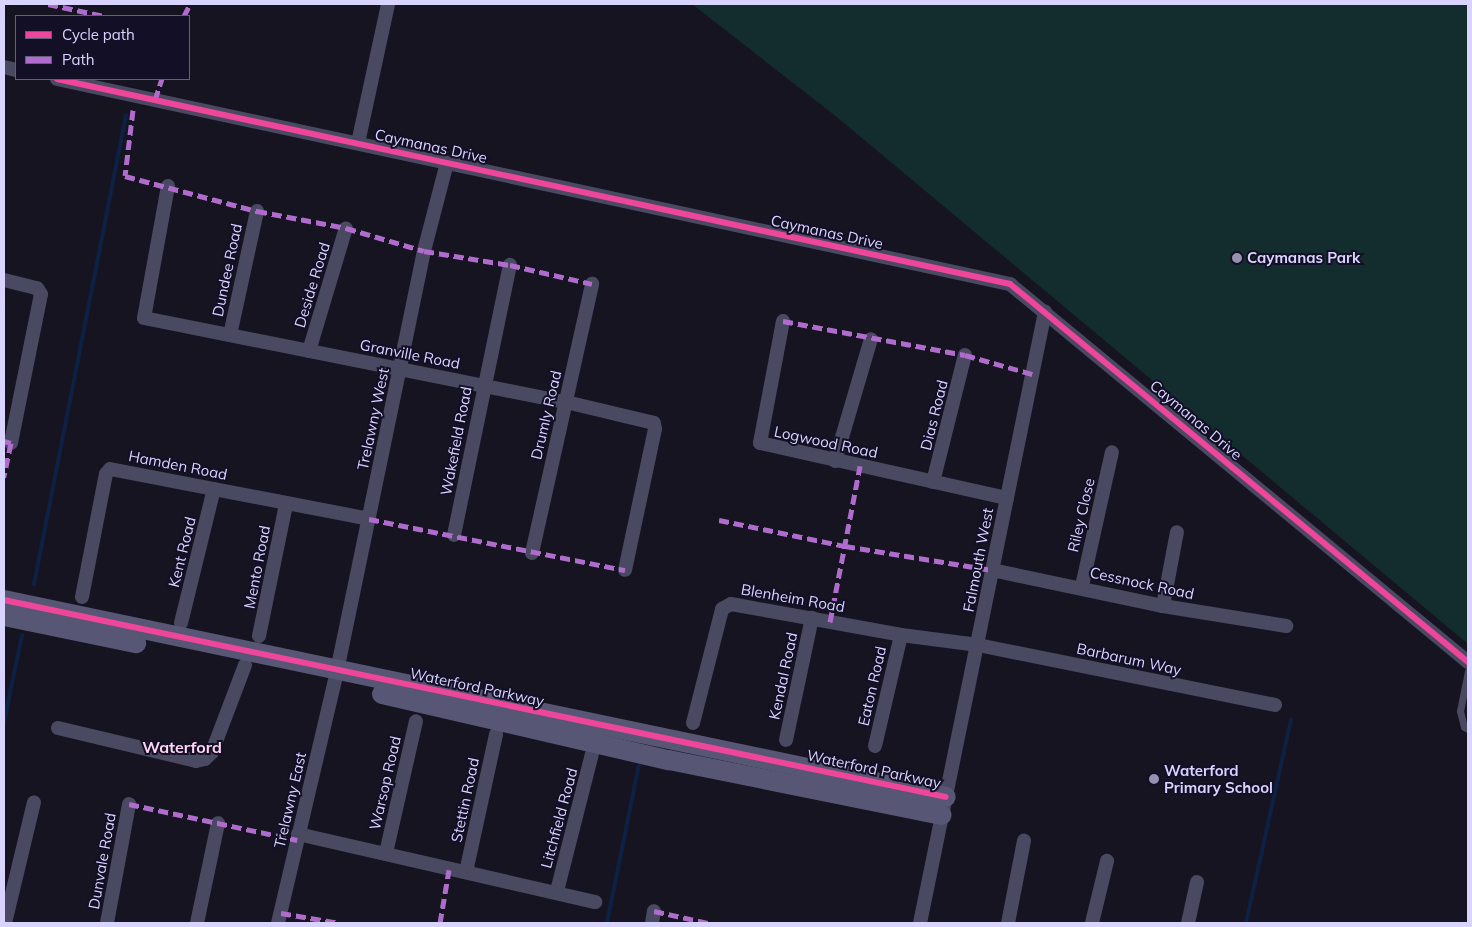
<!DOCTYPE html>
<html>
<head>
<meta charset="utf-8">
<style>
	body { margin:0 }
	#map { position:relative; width:1472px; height:927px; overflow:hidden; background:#161421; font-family:Mulish,sans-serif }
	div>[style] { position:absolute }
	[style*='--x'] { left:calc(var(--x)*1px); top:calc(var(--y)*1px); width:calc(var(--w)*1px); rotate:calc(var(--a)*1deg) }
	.green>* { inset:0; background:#132c2d }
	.stream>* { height:4px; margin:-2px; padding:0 2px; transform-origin:2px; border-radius:2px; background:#0d2144 }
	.lane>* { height:7px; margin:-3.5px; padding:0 3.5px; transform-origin:3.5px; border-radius:3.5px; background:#4a4962 }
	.street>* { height:14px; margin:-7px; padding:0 7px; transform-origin:7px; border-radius:7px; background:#4a4962 }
	.secondary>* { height:20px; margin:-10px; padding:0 10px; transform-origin:10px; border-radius:10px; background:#575674 }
	.quiet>* { height:5px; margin-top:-2.5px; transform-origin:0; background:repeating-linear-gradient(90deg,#b06ccc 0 10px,transparent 0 15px) }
	.cycleway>* { height:6px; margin:-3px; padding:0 3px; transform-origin:3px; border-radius:3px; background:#ed469a }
	.dots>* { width:14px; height:14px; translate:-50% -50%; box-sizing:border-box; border:2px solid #130f26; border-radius:50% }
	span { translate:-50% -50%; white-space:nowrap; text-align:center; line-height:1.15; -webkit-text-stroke:4px #130f26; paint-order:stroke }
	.street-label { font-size:15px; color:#d9d4ff }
	.poi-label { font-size:15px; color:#d9d4ff; font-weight:700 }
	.left { translate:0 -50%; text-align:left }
	.neighbourhood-label { font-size:16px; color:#ffd6f0; font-weight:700 }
	.frame { position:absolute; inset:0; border:5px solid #d9d4ff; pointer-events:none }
	.legend { position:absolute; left:15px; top:15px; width:175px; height:65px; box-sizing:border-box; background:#130f26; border:1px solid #625e7d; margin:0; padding:6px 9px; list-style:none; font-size:15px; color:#d9d4ff }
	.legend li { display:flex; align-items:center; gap:10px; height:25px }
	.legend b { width:25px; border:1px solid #625e7d }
</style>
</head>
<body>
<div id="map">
	<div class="green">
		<div style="clip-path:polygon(692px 4px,1468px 4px,1468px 644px,838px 118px)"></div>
	</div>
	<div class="stream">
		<div style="--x:34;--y:584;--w:478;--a:-78.9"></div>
		<div style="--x:4;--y:722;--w:89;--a:-78.3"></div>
		<div style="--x:607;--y:923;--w:161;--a:-78.6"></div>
		<div style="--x:1246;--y:923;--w:208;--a:-77.5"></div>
	</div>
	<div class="lane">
		<div style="--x:1468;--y:671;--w:41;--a:101.3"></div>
		<div style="--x:1460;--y:711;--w:16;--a:76"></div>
		<div style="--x:1464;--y:727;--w:4;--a:27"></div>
	</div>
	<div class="street">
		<div style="--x:4;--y:67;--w:12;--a:14"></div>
		<div style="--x:57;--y:79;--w:975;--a:12.14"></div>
		<div style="--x:1010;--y:284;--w:594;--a:39.53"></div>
		<div style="--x:358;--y:143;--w:142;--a:-77.8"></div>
		<div style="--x:168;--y:186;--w:134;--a:100.3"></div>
		<div style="--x:144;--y:318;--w:430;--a:11.3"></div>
		<div style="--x:566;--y:402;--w:90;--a:13.4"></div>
		<div style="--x:654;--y:423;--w:6;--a:81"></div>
		<div style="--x:655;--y:429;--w:144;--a:102"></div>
		<div style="--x:4;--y:280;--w:34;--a:14"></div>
		<div style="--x:37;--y:288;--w:7;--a:56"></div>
		<div style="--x:41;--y:294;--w:152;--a:101.4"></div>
		<div style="--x:783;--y:321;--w:124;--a:100.7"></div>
		<div style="--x:760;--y:443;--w:253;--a:12.6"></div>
		<div style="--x:230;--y:335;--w:127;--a:-77.7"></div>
		<div style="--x:309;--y:351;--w:128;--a:-73.3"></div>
		<div style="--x:835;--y:461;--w:127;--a:-73.6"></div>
		<div style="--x:933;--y:482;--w:131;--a:-75.9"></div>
		<div style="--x:454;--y:535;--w:276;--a:-78.3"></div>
		<div style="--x:532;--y:553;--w:276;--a:-77.4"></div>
		<div style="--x:992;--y:570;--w:175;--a:11.9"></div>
		<div style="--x:1163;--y:606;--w:125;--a:9.2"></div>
		<div style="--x:1082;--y:586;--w:137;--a:-77.4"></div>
		<div style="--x:82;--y:597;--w:125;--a:-79"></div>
		<div style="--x:106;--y:474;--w:6;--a:-51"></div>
		<div style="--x:110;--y:469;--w:264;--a:10.9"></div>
		<div style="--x:1163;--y:606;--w:75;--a:-79.3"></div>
		<div style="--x:181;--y:623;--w:138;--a:-76.2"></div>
		<div style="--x:259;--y:636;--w:135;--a:-78.4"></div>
		<div style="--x:693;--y:723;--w:118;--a:-75.7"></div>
		<div style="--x:722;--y:609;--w:10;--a:-29"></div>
		<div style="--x:731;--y:604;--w:173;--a:10.3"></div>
		<div style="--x:901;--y:635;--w:78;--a:7.4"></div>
		<div style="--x:978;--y:645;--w:303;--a:11.4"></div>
		<div style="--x:58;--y:728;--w:142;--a:13.4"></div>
		<div style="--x:196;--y:761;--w:9;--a:-13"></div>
		<div style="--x:205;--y:759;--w:10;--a:-45"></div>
		<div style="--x:212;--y:752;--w:93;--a:-69.2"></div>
		<div style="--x:786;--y:740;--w:125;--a:-78"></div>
		<div style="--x:875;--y:746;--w:114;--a:-76.8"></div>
		<div style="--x:298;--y:834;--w:305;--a:12.9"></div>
		<div style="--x:386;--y:853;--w:135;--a:-77.2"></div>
		<div style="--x:466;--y:872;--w:141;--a:-77.7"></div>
		<div style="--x:557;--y:891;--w:141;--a:-75.7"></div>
		<div style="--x:5;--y:923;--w:124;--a:-76.5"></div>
		<div style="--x:107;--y:923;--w:121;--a:-79.5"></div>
		<div style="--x:197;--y:923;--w:102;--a:-78.1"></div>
		<div style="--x:278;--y:923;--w:259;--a:-76.8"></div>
		<div style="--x:337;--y:671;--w:429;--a:-78.3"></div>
		<div style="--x:424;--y:251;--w:91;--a:-75.4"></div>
		<div style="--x:652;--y:923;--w:12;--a:-81"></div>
		<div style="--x:920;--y:923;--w:624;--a:-78.44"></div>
		<div style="--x:1008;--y:923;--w:84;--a:-79"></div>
		<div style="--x:1092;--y:923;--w:64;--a:-76.4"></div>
		<div style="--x:1188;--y:923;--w:42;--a:-77.6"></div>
	</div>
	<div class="secondary">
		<div style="--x:4;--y:600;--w:962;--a:11.81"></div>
		<div style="--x:4;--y:616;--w:135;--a:11.6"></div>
		<div style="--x:382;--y:694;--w:294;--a:13"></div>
		<div style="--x:669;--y:760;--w:278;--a:11.4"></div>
	</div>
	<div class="quiet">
		<div style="--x:48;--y:4;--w:57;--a:12.1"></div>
		<div style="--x:184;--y:16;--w:13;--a:-63"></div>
		<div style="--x:155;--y:100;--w:22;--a:-72"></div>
		<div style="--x:133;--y:110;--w:66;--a:96.9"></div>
		<div style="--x:125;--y:176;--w:137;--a:14.9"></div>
		<div style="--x:257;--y:211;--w:91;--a:10.8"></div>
		<div style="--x:346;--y:228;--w:81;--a:16.4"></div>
		<div style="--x:424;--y:251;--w:87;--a:9.2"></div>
		<div style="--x:510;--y:265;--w:84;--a:13"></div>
		<div style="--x:783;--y:321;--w:185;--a:10.6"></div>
		<div style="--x:965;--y:355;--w:70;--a:15.8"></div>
		<div style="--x:4;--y:441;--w:7;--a:16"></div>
		<div style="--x:11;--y:443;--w:35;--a:102"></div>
		<div style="--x:369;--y:519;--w:261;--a:11.3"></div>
		<div style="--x:719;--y:520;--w:129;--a:11.7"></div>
		<div style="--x:845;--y:546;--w:149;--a:9.3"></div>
		<div style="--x:830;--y:622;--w:159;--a:-79.1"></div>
		<div style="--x:129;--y:804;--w:172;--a:12.1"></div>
		<div style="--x:654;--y:911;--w:55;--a:12.5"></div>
		<div style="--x:281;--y:913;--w:59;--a:9.8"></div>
		<div style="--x:440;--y:923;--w:54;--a:-80.4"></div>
	</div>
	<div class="cycleway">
		<div style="--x:57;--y:79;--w:975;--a:12.14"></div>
		<div style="--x:1010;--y:284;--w:594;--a:39.53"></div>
		<div style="--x:4;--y:600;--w:962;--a:11.81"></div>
	</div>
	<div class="dots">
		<div style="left:1237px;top:258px;background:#9591b1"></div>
		<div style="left:1154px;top:779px;background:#9591b1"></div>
	</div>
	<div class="street-label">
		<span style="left:431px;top:146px;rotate:12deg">Caymanas Drive</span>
		<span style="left:827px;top:232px;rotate:12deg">Caymanas Drive</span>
		<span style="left:227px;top:270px;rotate:-78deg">Dundee Road</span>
		<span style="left:312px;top:285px;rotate:-73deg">Deside Road</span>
		<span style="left:410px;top:354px;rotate:11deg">Granville Road</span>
		<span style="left:546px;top:415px;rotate:-77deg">Drumly Road</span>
		<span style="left:934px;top:415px;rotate:-76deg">Dias Road</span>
		<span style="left:373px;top:419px;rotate:-78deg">Trelawny West</span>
		<span style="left:1196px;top:420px;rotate:40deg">Caymanas Drive</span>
		<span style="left:456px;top:441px;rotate:-79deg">Wakefield Road</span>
		<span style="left:826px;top:442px;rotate:12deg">Logwood Road</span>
		<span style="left:178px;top:465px;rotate:11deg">Hamden Road</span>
		<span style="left:1081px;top:515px;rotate:-77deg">Riley Close</span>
		<span style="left:182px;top:552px;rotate:-76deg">Kent Road</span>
		<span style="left:978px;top:560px;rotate:-79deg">Falmouth West</span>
		<span style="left:257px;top:567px;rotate:-79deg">Mento Road</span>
		<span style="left:1142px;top:583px;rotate:12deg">Cessnock Road</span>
		<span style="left:793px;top:598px;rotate:10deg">Blenheim Road</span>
		<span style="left:1129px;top:659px;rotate:12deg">Barbarum Way</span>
		<span style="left:783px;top:676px;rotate:-78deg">Kendal Road</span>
		<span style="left:872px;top:686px;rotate:-77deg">Eaton Road</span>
		<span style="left:477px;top:687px;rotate:12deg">Waterford Parkway</span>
		<span style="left:874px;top:769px;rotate:12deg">Waterford Parkway</span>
		<span style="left:385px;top:783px;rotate:-77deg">Warsop Road</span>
		<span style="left:290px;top:800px;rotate:-77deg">Trelawny East</span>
		<span style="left:465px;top:800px;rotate:-78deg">Stettin Road</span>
		<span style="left:559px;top:818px;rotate:-75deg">Litchfield Road</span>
		<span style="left:102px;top:861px;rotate:-80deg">Dunvale Road</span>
	</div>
	<div class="poi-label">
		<span class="left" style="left:1247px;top:258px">Caymanas Park</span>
		<span class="left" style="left:1164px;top:779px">Waterford<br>Primary School</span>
	</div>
	<div class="neighbourhood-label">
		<span style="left:182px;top:747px">Waterford</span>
	</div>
	<div class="frame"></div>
	<ul class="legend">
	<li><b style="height:6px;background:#ed469a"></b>Cycle path</li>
	<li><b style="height:6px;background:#b06ccc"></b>Path</li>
	</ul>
</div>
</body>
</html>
